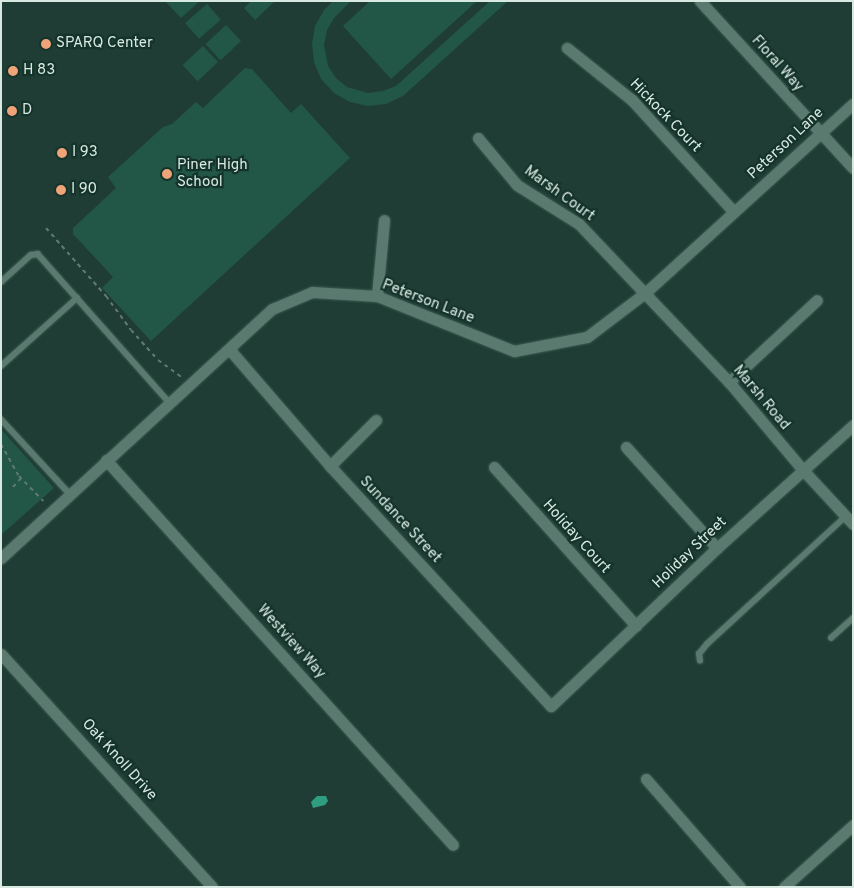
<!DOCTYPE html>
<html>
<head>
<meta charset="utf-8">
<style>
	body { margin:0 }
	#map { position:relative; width:854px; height:888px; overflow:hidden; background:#1f3d34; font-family:Overpass,sans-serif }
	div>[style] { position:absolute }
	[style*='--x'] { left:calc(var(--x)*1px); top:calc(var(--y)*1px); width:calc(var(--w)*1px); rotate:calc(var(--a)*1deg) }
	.green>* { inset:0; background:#225647; transform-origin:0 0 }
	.water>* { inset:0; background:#2e9d80 }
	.path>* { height:2px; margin-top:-1px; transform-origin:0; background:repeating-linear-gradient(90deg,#607971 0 4px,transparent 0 8px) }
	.roads { filter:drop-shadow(0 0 1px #3f5b53) drop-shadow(0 0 1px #3f5b53) }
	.lane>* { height:5.5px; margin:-2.75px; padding:0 2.75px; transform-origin:2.75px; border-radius:2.75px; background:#5a7a6f }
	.street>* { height:11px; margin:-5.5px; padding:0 5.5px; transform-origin:5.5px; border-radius:5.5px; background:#5a7a6f }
	.dots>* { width:14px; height:14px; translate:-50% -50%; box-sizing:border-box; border:2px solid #14332a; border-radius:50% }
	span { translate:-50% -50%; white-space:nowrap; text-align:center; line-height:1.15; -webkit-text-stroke:4.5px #14332a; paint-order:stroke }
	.poi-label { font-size:15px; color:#d8e9e2 }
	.left { translate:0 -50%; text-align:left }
	.street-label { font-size:15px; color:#d8e9e2 }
	.frame { position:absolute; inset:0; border:2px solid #d8e9e2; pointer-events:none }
</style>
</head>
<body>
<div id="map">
	<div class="green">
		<div style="clip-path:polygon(168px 1px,200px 1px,181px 18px,166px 2px)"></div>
		<div style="clip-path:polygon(251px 1px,275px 1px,255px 20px,244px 8px)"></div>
		<div style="clip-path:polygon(333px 1px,351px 1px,334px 18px,327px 30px,324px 45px,328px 66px,336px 78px,347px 87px,368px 93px,383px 91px,396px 86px,490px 1px,508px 1px,403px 96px,386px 104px,368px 106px,350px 102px,334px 93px,321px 79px,314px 62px,312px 44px,315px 26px,324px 10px)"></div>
		<div style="clip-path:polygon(370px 1px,477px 1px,391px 79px,343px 26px)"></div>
		<div style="left:207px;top:4px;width:21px;height:29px;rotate:49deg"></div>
		<div style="left:226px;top:25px;width:22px;height:28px;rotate:47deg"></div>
		<div style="left:203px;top:46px;width:22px;height:28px;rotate:47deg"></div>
		<div style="clip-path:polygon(245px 68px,252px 69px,291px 113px,301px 104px,350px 158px,151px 341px,102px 288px,113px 277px,73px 234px,73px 228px,116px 188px,108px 177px,163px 127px,172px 124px,196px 102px,203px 108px)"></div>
		<div style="clip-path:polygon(1px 429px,54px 488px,1px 535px)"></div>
	</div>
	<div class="water">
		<div style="clip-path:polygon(317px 796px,326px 796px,328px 801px,325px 805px,313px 808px,311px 802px)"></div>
	</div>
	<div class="path">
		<div style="--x:46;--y:228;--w:91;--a:48.6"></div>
		<div style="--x:106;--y:296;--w:42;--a:53.7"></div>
		<div style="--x:131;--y:330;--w:40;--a:48"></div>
		<div style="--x:158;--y:360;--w:29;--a:36"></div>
		<div style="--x:1;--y:444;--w:37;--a:61"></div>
		<div style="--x:19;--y:476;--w:35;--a:46"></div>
		<div style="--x:13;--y:487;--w:12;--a:-48"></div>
	</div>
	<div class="roads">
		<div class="lane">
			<div style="--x:1;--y:282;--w:40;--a:-42"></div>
			<div style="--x:31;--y:255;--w:7;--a:-8"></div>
			<div style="--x:38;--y:254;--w:198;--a:48.5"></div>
			<div style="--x:1;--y:366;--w:102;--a:-41.8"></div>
			<div style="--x:1;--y:419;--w:103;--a:47.4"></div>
			<div style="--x:831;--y:638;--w:30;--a:-42"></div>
			<div style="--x:700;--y:661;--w:7;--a:-98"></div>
			<div style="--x:699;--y:654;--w:13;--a:-51"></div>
			<div style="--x:707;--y:644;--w:189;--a:-42.6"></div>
		</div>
		<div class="street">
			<div style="--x:700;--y:1;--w:226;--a:47.5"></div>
			<div style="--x:567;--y:48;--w:83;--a:38.7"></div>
			<div style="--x:632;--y:100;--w:151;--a:47.7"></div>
			<div style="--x:478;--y:138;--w:61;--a:50.3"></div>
			<div style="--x:517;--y:185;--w:73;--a:32.2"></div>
			<div style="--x:579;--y:224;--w:218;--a:46.5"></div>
			<div style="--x:729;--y:382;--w:114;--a:50"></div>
			<div style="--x:802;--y:469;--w:75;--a:47.2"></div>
			<div style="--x:377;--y:296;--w:76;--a:-84.7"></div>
			<div style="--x:230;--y:350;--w:153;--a:49.2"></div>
			<div style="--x:330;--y:466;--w:326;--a:47.4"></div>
			<div style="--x:551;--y:706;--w:229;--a:-43.6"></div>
			<div style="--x:717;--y:548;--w:183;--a:-42.1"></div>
			<div style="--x:729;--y:382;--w:120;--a:-43"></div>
			<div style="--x:626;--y:447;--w:136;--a:48"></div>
			<div style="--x:106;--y:460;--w:518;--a:47.97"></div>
			<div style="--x:330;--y:466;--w:65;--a:-45"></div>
			<div style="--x:494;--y:467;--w:213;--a:48.2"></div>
			<div style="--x:1;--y:558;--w:368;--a:-42.6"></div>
			<div style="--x:272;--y:309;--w:43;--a:-23"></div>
			<div style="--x:312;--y:292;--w:65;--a:3.5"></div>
			<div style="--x:377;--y:296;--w:148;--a:21.9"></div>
			<div style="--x:514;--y:351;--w:74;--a:-10.9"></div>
			<div style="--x:587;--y:337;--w:73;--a:-37.2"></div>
			<div style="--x:645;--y:293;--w:281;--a:-42.3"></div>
			<div style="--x:1;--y:654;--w:314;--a:47.8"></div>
			<div style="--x:646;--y:779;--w:143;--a:49"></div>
			<div style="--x:784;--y:887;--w:93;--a:-41.9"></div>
		</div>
	</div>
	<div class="dots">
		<div style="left:46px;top:44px;background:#efa378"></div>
		<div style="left:13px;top:71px;background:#efa378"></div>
		<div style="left:12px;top:111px;background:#efa378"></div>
		<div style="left:62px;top:153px;background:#efa378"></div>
		<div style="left:167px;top:174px;background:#efa378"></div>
		<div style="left:61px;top:190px;background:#efa378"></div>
	</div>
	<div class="poi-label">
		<span class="left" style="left:56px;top:44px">SPARQ Center</span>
		<span class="left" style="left:23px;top:71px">H 83</span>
		<span class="left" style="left:22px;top:111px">D</span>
		<span class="left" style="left:72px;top:153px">I 93</span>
		<span class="left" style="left:177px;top:174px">Piner High<br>School</span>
		<span class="left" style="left:71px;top:190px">I 90</span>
	</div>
	<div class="street-label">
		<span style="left:777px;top:64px;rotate:48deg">Floral Way</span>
		<span style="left:665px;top:116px;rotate:46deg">Hickock Court</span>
		<span style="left:786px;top:144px;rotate:-43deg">Peterson Lane</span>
		<span style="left:559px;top:194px;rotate:36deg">Marsh Court</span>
		<span style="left:428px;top:302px;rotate:21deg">Peterson Lane</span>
		<span style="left:761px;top:398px;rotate:50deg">Marsh Road</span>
		<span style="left:400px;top:520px;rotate:47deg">Sundance Street</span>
		<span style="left:576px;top:537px;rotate:48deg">Holiday Court</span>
		<span style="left:690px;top:553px;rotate:-44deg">Holiday Street</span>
		<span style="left:291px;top:642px;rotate:48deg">Westview Way</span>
		<span style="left:119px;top:760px;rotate:48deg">Oak Knoll Drive</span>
	</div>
	<div class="frame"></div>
</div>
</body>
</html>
